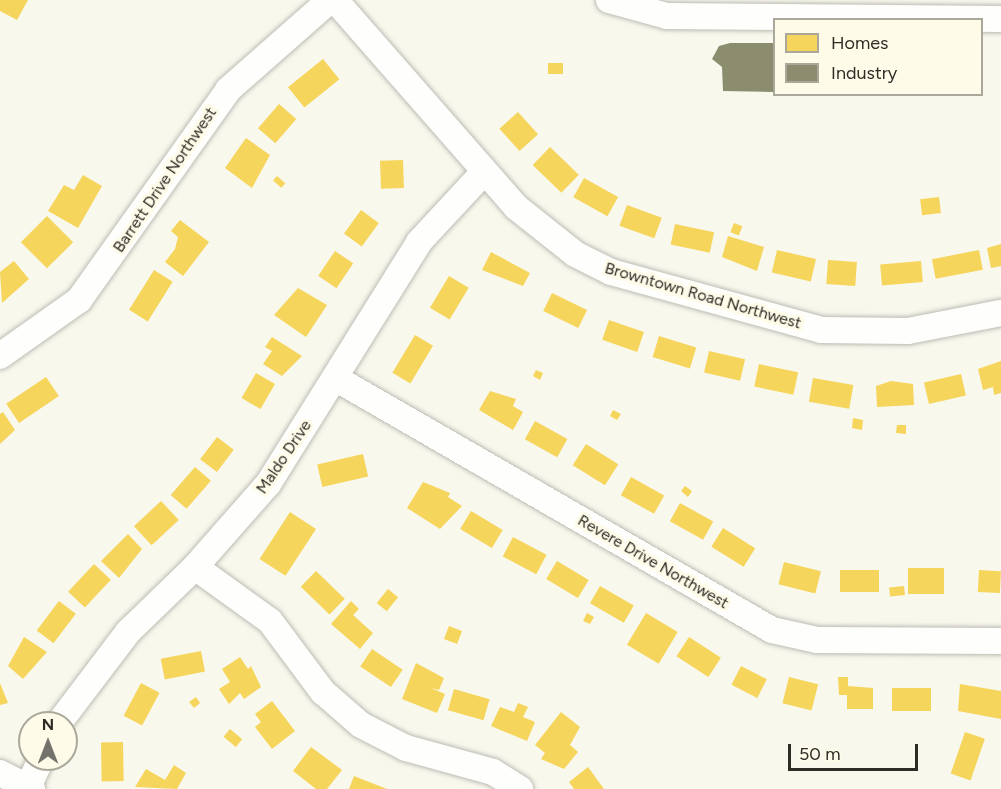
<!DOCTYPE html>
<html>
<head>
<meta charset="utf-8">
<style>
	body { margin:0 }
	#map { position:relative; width:1001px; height:789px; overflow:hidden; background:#f9f8ed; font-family:Figtree,sans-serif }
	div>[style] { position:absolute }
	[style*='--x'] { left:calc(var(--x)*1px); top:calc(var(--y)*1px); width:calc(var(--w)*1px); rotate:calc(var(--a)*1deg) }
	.homes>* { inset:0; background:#f6d55c; transform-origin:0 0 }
	.industry>* { inset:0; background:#8c8c6e }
	.roads { filter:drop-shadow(0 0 2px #bdbcb4) drop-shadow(0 0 2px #bdbcb4) }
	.minor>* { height:26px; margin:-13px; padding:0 13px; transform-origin:13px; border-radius:13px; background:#fefefc }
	span { translate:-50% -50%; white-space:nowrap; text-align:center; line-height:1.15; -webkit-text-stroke:6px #fefbe8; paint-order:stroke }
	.street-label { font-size:16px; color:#2d2c25 }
	.legend { position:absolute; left:773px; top:18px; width:210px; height:78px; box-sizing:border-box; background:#fefbe8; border:2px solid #aaa89a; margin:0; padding:8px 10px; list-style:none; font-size:18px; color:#2d2c25 }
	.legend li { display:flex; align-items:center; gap:12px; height:30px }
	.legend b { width:30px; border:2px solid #aaa89a }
	.north { position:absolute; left:18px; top:711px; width:60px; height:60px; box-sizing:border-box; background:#fefbe8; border:2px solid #aaa89a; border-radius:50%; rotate:0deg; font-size:16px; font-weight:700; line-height:24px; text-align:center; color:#2d2c25 }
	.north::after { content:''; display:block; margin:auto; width:21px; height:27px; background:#74736b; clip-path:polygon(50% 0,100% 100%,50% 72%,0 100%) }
	.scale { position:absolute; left:788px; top:744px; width:130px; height:27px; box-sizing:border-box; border:3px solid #2d2c25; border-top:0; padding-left:8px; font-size:18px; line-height:21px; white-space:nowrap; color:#2d2c25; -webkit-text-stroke:4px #fefbe8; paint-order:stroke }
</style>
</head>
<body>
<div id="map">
	<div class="homes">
		<div style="clip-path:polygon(0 0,28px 0,17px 20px,0 11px)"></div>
		<div style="left:323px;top:59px;width:26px;height:45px;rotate:51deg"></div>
		<div style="left:548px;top:63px;width:15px;height:11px"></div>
		<div style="left:279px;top:104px;width:23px;height:32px;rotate:41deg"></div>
		<div style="left:518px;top:112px;width:30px;height:25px;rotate:48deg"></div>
		<div style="clip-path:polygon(246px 138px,270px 155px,252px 188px,225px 168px)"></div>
		<div style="left:550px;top:147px;width:40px;height:25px;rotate:44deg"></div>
		<div style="left:403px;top:160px;width:28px;height:23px;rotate:88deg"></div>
		<div style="clip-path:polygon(83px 175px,102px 186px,78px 228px,48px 211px,64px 185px,74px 190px)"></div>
		<div style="left:277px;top:176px;width:11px;height:6px;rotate:41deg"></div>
		<div style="left:584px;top:178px;width:39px;height:22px;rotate:29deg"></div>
		<div style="left:939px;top:197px;width:16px;height:19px;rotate:83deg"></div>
		<div style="left:627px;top:205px;width:37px;height:22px;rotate:20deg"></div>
		<div style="left:361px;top:210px;width:22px;height:29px;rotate:36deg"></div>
		<div style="left:47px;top:216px;width:37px;height:37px;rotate:45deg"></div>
		<div style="clip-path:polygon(180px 220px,209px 242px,183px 276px,165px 262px,175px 249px,178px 237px,171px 231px)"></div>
		<div style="left:734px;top:223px;width:9px;height:10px;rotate:21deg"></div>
		<div style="left:675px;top:224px;width:40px;height:21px;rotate:12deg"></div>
		<div style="clip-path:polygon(728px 236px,764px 247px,757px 271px,722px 257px)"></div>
		<div style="clip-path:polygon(1001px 244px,1001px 266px,991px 268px,987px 248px)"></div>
		<div style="left:777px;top:250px;width:40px;height:23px;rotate:13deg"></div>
		<div style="left:979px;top:250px;width:20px;height:48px;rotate:79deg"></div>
		<div style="left:335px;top:251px;width:22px;height:30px;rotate:34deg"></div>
		<div style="clip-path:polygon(491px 252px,530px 273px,523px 286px,482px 270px)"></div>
		<div style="left:828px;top:260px;width:29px;height:24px;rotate:4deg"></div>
		<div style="clip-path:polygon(14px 261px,29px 279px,2px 303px,0 272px)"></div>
		<div style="left:921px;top:261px;width:21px;height:41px;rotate:85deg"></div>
		<div style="left:154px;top:270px;width:22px;height:47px;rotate:32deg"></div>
		<div style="left:449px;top:276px;width:23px;height:37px;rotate:31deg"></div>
		<div style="clip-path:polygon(298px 288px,327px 305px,306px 337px,274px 315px)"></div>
		<div style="left:552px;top:293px;width:39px;height:20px;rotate:26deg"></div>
		<div style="left:609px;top:320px;width:37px;height:21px;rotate:19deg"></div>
		<div style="left:415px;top:335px;width:21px;height:44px;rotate:31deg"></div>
		<div style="left:659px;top:336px;width:39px;height:22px;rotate:17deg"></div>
		<div style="clip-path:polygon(272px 337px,302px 356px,282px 376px,263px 364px,272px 351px,265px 347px)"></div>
		<div style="left:709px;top:351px;width:37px;height:22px;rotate:13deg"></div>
		<div style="clip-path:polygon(1001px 361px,1001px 393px,994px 395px,993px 387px,983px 390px,978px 369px)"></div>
		<div style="left:759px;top:364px;width:40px;height:23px;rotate:12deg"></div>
		<div style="clip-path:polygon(536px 370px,543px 373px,540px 380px,533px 376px)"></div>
		<div style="left:256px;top:373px;width:22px;height:29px;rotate:30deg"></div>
		<div style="left:961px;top:374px;width:22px;height:38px;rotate:77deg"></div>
		<div style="left:46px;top:377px;width:23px;height:48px;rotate:56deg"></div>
		<div style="left:813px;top:378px;width:41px;height:24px;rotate:10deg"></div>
		<div style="clip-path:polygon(891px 381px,913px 384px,914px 405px,877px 407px,876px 386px)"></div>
		<div style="clip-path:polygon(490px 391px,516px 399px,513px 406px,523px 412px,513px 430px,479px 410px)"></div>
		<div style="clip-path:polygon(613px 410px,621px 414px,617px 420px,610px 416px)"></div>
		<div style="clip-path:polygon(3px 412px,15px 430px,0 444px,0 414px)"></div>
		<div style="clip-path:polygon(853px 418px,863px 420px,862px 430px,852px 428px)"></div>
		<div style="left:535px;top:421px;width:37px;height:21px;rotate:29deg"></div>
		<div style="clip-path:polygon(897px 425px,906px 425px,906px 434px,896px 433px)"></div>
		<div style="left:217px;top:437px;width:21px;height:28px;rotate:37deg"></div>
		<div style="left:586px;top:444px;width:38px;height:25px;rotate:32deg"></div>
		<div style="left:363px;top:454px;width:23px;height:47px;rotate:77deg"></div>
		<div style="left:195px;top:467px;width:21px;height:37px;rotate:41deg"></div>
		<div style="left:631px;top:477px;width:38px;height:21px;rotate:29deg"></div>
		<div style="clip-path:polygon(423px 482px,450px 493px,448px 497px,462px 506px,440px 529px,407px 508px)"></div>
		<div style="clip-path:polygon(685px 486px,692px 491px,688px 497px,681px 491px)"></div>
		<div style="left:161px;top:501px;width:26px;height:37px;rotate:47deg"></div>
		<div style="left:680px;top:503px;width:38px;height:21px;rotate:29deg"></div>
		<div style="left:471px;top:511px;width:37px;height:21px;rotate:31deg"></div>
		<div style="left:290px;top:512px;width:31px;height:56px;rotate:33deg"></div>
		<div style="left:723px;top:528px;width:38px;height:22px;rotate:32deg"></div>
		<div style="clip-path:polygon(128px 534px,142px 549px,119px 578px,101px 561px)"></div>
		<div style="left:513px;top:537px;width:38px;height:22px;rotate:28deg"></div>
		<div style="left:557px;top:561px;width:37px;height:21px;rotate:31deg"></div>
		<div style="left:784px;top:562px;width:38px;height:23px;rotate:14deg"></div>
		<div style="left:94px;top:564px;width:23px;height:38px;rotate:43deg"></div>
		<div style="left:944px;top:568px;width:26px;height:36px;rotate:90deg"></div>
		<div style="left:840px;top:570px;width:39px;height:22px"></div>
		<div style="left:979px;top:570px;width:22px;height:22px;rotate:3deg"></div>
		<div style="left:316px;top:571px;width:40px;height:22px;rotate:44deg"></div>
		<div style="left:600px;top:586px;width:39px;height:20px;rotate:30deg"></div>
		<div style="left:904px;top:586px;width:9px;height:15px;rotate:84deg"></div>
		<div style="left:388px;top:589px;width:13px;height:18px;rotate:39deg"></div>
		<div style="left:59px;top:601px;width:21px;height:37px;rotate:37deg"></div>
		<div style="clip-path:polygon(351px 601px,359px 609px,353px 615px,373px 633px,360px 649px,331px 624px)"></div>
		<div style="clip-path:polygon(587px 613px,594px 617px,590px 624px,583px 621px)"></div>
		<div style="left:646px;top:613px;width:37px;height:37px;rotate:31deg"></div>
		<div style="left:449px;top:626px;width:14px;height:14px;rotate:21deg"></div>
		<div style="clip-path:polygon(24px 637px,47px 652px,23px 679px,8px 666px)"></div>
		<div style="left:689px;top:637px;width:38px;height:23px;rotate:33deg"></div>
		<div style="left:372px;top:649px;width:37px;height:21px;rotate:34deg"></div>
		<div style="left:201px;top:651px;width:21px;height:41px;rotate:79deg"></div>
		<div style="clip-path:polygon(240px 657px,248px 669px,251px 666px,261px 687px,244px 699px,240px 693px,229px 704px,219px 689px,230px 682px,222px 669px)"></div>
		<div style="clip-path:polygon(416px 663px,444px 678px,439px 690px,431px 688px,445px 694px,437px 713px,402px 699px)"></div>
		<div style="left:741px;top:666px;width:29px;height:21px;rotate:27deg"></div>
		<div style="left:789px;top:677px;width:30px;height:27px;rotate:14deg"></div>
		<div style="clip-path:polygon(838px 677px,848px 677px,848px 686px,873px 688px,873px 709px,847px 709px,847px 695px,839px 695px)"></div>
		<div style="clip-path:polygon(0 683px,8px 703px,0 705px)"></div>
		<div style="left:141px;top:683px;width:21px;height:37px;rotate:28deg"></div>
		<div style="clip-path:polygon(960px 684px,1001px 691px,1001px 719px,958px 711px)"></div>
		<div style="left:892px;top:688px;width:39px;height:23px"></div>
		<div style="left:454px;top:689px;width:37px;height:22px;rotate:16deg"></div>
		<div style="clip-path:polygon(196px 697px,200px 703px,194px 708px,189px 702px)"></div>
		<div style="clip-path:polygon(272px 701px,295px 731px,272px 749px,255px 727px,261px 722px,255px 714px)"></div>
		<div style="clip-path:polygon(518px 703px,528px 707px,523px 717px,535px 722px,527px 741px,491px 726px,500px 707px,514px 712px)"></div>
		<div style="clip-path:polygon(561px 712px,580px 727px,570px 745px,578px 752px,564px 769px,541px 759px,545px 753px,535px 745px)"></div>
		<div style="left:230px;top:729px;width:16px;height:10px;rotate:40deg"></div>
		<div style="left:965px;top:732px;width:21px;height:44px;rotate:19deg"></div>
		<div style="left:123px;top:742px;width:39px;height:22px;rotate:89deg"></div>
		<div style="clip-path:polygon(311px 747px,342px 770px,327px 789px,316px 789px,293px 771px)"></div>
		<div style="clip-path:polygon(174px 765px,186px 773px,177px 789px,135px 787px,146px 769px,165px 780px)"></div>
		<div style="clip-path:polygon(588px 767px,604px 789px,574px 789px,569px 782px)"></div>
		<div style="clip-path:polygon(354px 776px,387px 789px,349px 789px)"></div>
	</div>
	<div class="industry">
		<div style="clip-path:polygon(730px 43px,774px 43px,774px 92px,723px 91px,722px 67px,712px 59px,719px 46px)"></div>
	</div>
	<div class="roads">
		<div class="minor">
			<div style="--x:335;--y:0;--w:275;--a:48.8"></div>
			<div style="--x:516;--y:207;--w:75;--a:38.5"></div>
			<div style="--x:575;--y:254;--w:40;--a:26.6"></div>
			<div style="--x:611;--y:272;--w:218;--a:15.4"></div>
			<div style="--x:821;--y:330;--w:87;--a:0.7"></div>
			<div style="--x:908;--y:331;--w:95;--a:-11"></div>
			<div style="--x:609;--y:0;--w:60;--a:15.4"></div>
			<div style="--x:667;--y:16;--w:334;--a:0.5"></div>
			<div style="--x:0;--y:356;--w:97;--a:-35.3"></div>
			<div style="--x:79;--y:300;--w:257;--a:-54.6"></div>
			<div style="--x:228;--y:90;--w:136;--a:-41.4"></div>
			<div style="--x:335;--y:378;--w:504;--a:29.97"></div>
			<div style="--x:772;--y:630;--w:46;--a:12.5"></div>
			<div style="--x:817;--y:640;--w:184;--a:0.3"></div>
			<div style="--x:195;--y:567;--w:92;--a:35.8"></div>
			<div style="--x:270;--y:621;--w:89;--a:53.3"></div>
			<div style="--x:323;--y:692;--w:50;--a:41"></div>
			<div style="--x:361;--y:725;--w:51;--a:27.1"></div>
			<div style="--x:406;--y:748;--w:90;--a:15.4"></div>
			<div style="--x:493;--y:772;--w:32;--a:32"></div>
			<div style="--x:59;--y:723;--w:114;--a:-52.8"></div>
			<div style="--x:128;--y:632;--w:93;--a:-44.1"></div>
			<div style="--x:195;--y:567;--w:111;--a:-48.7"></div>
			<div style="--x:268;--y:484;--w:285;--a:-58"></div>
			<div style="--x:419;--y:242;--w:96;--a:-47.1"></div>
			<div style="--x:0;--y:773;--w:36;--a:27"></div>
			<div style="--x:28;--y:787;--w:31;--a:-65"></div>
		</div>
	</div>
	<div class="street-label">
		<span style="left:165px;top:180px;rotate:-56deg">Barrett Drive Northwest</span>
		<span style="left:703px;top:296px;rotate:16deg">Browntown Road Northwest</span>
		<span style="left:284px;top:457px;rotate:-56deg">Maldo Drive</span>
		<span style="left:653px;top:562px;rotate:30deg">Revere Drive Northwest</span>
	</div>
	<ul class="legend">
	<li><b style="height:16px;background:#f6d55c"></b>Homes</li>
	<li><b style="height:16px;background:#8c8c6e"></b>Industry</li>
	</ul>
	<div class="north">N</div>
	<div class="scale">50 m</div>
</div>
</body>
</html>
